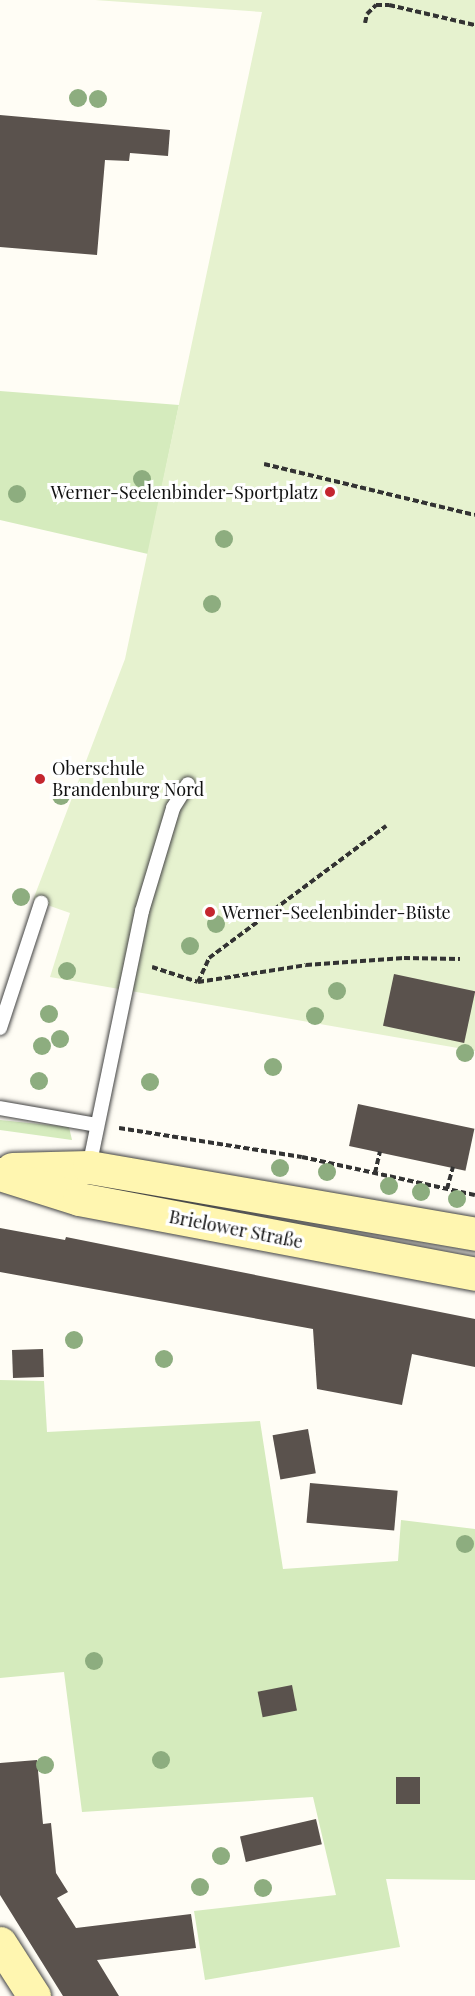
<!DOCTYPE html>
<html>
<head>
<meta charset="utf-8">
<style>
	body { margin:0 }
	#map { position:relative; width:475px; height:1996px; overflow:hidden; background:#fffdf5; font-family:"Playfair Display",serif }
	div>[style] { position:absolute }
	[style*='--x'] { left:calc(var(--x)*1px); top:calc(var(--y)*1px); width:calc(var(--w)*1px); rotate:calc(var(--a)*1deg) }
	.green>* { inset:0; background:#d5ebbd }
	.pitch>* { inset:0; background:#e6f2cf }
	.building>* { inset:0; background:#5a524d; transform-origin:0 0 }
	.path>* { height:4px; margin-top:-2px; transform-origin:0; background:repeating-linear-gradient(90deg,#333 0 6px,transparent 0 9px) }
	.roads { filter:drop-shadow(0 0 2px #444) drop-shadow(0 0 2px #444) }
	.lane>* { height:14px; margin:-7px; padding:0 7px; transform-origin:7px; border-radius:7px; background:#fff }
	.secondary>* { height:33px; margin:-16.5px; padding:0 16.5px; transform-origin:16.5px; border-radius:16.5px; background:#fff6b0 }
	.trees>* { width:18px; height:18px; margin:-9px; border-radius:50%; background:#8dad7f }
	.dots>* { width:16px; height:16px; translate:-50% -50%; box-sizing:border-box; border:3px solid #fff; border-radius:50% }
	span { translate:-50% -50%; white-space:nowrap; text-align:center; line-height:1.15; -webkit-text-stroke:6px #fff; paint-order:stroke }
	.poi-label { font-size:18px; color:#111 }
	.right { translate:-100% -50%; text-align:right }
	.left { translate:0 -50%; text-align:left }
	.street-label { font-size:18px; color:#111 }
</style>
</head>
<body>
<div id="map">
	<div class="green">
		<div style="clip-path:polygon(0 391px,179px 405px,148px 554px,0 520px)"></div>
		<div style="clip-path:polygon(0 1120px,69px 1127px,72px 1140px,0 1130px)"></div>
		<div style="clip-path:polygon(0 1380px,44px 1381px,47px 1432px,260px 1421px,283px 1569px,398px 1561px,401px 1520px,475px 1529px,475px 1880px,386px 1879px,400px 1947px,205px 1980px,194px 1911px,336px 1895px,313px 1797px,82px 1812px,64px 1672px,0 1678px)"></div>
	</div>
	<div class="pitch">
		<div style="clip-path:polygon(95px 0,475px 0,475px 1051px,50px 977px,70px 913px,33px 900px,125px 659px,262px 12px)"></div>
	</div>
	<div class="building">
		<div style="clip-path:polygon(0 115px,170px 130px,168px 156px,130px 153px,129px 161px,105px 160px,97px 255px,0 247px)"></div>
		<div style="left:394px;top:974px;width:83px;height:53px;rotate:12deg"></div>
		<div style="left:358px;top:1104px;width:119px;height:43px;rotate:12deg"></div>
		<div style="clip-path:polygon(0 1228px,65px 1240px,66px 1237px,475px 1319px,475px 1367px,412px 1354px,402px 1405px,317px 1389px,313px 1329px,0 1272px)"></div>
		<div style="left:43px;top:1349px;width:28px;height:31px;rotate:88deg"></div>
		<div style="left:308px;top:1429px;width:45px;height:36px;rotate:80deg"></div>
		<div style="left:310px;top:1483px;width:88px;height:40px;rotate:5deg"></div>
		<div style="left:292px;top:1685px;width:26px;height:35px;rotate:79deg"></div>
		<div style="clip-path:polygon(37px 1760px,43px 1824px,51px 1823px,56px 1873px,68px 1892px,57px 1898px,76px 1928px,191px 1914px,196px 1948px,97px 1960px,119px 1996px,63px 1996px,0 1895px,0 1763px)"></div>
		<div style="left:396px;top:1777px;width:24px;height:27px"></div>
		<div style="left:316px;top:1819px;width:26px;height:78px;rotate:77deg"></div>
	</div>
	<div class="path">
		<div style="--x:365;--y:23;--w:9;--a:-77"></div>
		<div style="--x:367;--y:14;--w:13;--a:-45"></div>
		<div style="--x:376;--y:5;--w:13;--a:0"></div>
		<div style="--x:389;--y:5;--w:88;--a:13.1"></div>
		<div style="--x:264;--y:464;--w:217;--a:13.6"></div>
		<div style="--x:152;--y:967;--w:48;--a:18.1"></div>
		<div style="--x:198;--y:982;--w:109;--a:-8.9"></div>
		<div style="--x:306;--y:965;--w:98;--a:-4.1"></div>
		<div style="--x:404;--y:958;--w:56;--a:1"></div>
		<div style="--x:198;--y:982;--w:26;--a:-65"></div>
		<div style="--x:209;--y:958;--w:221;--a:-36.7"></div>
		<div style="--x:119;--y:1128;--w:185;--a:9"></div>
		<div style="--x:302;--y:1157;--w:177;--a:12.4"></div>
		<div style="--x:375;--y:1173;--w:22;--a:-77"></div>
		<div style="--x:447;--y:1189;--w:23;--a:-75"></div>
	</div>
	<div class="roads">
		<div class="lane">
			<div style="--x:0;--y:1028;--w:132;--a:-71.8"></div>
			<div style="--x:0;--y:1108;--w:98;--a:9.9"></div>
			<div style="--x:89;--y:1167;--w:261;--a:-78.3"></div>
			<div style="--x:142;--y:911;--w:108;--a:-73.2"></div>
			<div style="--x:173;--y:808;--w:28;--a:-58"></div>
		</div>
		<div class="secondary">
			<div style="--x:12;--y:1169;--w:77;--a:-1.5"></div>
			<div style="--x:89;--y:1167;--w:392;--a:9.8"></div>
			<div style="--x:0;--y:1174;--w:83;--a:17.6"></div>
			<div style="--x:79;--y:1199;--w:403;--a:10.7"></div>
			<div style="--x:0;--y:1943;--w:63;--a:57.3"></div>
		</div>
	</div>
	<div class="trees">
		<div style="left:78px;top:98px"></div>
		<div style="left:98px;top:99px"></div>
		<div style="left:142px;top:479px"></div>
		<div style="left:17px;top:494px"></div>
		<div style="left:224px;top:539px"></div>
		<div style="left:212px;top:604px"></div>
		<div style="left:61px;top:796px"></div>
		<div style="left:21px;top:897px"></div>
		<div style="left:216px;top:924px"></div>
		<div style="left:190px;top:946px"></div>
		<div style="left:67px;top:971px"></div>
		<div style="left:337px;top:991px"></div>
		<div style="left:49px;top:1014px"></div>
		<div style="left:315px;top:1016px"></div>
		<div style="left:60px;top:1039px"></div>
		<div style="left:42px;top:1046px"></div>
		<div style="left:465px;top:1053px"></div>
		<div style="left:273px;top:1067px"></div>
		<div style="left:39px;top:1081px"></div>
		<div style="left:150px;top:1082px"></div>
		<div style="left:280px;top:1168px"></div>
		<div style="left:327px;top:1172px"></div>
		<div style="left:389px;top:1186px"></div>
		<div style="left:421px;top:1192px"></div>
		<div style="left:457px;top:1199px"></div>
		<div style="left:74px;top:1340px"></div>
		<div style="left:164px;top:1359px"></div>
		<div style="left:465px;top:1544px"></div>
		<div style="left:94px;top:1661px"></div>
		<div style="left:161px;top:1760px"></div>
		<div style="left:45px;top:1765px"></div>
		<div style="left:221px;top:1856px"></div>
		<div style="left:200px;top:1887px"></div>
		<div style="left:263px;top:1888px"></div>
	</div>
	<div class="dots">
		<div style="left:330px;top:492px;background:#c4262e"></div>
		<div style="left:40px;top:779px;background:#c4262e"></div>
		<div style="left:210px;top:912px;background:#c4262e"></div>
	</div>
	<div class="poi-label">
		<span class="right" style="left:318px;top:492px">Werner-Seelenbinder-Sportplatz</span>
		<span class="left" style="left:52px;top:779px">Oberschule<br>Brandenburg Nord</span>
		<span class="left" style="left:222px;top:912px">Werner-Seelenbinder-Büste</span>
	</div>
	<div class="street-label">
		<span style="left:236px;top:1229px;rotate:11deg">Brielower Straße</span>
	</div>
</div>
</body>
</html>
